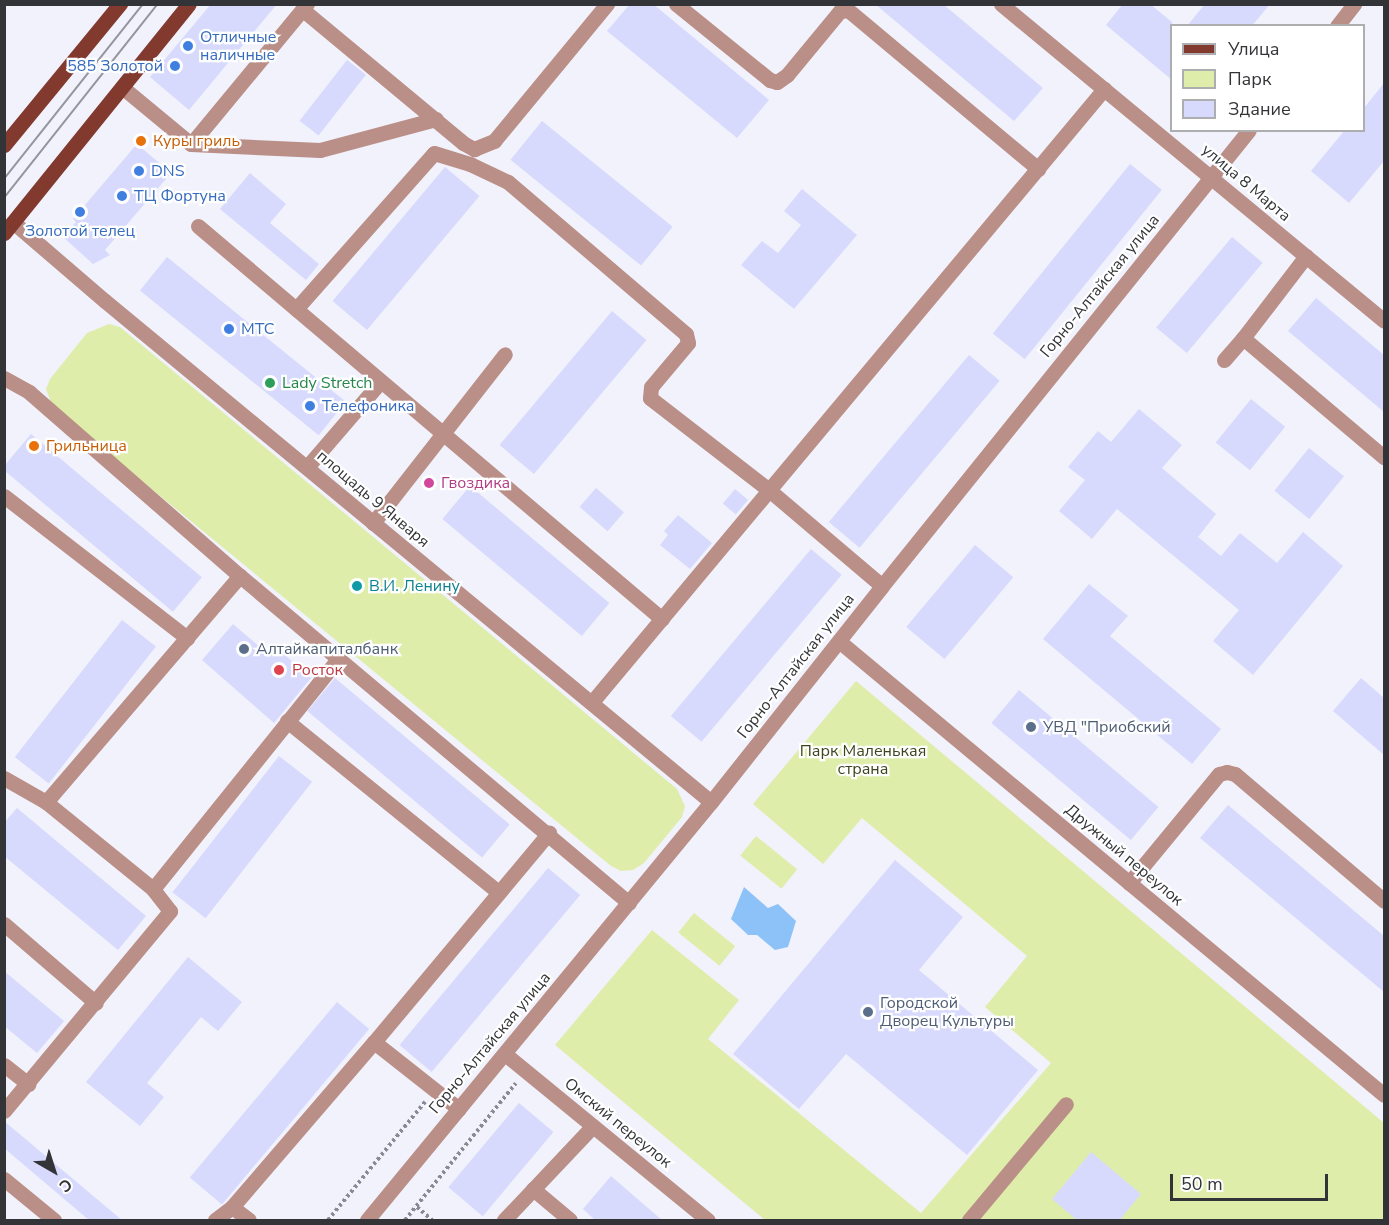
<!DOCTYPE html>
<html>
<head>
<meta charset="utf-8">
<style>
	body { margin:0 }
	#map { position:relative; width:1389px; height:1225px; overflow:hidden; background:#f1f2fc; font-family:"Nunito Sans",sans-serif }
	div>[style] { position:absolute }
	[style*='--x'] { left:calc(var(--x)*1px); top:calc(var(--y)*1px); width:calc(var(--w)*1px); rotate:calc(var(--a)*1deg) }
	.green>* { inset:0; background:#deeda9; transform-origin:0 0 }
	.water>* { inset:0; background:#8dc2f9 }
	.building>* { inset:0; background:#d7dafd; transform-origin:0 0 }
	.path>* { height:4px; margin-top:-2px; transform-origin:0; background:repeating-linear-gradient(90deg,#8a8b92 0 3px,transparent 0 6px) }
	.minor>* { height:15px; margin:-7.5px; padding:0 7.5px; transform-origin:7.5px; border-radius:7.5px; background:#ba8f87 }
	.major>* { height:15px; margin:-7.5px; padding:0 7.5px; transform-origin:7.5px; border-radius:7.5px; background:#823a2f }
	.tram>* { height:1.5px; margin:-0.75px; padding:0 0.75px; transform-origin:0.75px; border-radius:0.75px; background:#95969d }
	.dots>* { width:16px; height:16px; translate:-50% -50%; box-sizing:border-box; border:3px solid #fff; border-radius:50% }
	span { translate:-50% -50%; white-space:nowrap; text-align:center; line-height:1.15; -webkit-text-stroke:4.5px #fff; paint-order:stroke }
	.shop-label { font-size:16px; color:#366cbe }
	.left { translate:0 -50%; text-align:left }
	.right { translate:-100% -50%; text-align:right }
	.food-label { font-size:16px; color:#c56008 }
	.street-label { font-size:16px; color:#333438 }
	.leisure-label { font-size:16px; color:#27864d }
	.hotel-label { font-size:16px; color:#b23c85 }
	.culture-label { font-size:16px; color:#0d838f }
	.service-label { font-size:16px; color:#4e5e75 }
	.health-label { font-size:16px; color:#be3a42 }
	.park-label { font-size:16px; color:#3e451e }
	.frame { position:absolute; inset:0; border:6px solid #333438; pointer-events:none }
	.legend { position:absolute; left:1170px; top:24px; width:195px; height:108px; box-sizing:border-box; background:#fff; border:2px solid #adaeaf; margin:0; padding:8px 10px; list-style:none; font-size:18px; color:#333438 }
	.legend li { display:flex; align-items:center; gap:12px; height:30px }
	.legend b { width:30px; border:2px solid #adaeaf }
	.north { position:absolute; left:24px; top:1141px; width:60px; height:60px; -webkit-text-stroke:4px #fff; paint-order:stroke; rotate:141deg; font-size:16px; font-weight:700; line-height:24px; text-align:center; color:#333438 }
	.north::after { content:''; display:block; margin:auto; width:21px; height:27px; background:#333438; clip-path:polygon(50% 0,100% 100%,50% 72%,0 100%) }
	.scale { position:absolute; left:1170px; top:1174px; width:158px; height:27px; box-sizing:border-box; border:3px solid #333438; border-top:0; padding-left:8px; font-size:18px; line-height:21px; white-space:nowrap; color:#333438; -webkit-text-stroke:4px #fff; paint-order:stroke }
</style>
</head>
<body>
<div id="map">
	<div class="green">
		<div style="clip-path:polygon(109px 324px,120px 327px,677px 789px,685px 806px,682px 817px,644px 863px,633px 870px,621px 871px,611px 866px,53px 408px,46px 389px,50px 379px,87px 333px)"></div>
		<div style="clip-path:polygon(856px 681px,1384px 1123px,1384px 1220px,765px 1220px,555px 1045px,652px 930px,739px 1000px,708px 1039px,921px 1213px,1051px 1063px,985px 1007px,1027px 956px,862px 818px,823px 864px,753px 804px)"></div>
		<div style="left:756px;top:836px;width:53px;height:25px;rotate:39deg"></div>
		<div style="left:694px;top:913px;width:53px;height:25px;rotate:39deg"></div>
	</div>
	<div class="water">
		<div style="clip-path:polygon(744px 887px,768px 908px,778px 904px,796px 921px,788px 947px,775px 950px,757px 935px,748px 935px,731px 919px)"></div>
	</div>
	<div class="building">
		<div style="clip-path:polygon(211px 4px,277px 4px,189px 110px,150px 77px)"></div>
		<div style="clip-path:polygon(630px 4px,653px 4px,769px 100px,737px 138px,607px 31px)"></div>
		<div style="clip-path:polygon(875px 4px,943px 4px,1043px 88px,1014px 121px)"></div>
		<div style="clip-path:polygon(1123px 4px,1150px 4px,1172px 22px,1172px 80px,1106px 25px)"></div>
		<div style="clip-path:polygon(1205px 4px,1270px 4px,1252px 26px,1187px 26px)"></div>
		<div style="left:347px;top:60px;width:24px;height:77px;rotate:38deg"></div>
		<div style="clip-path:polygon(1384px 83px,1384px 161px,1349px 203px,1311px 171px,1345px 130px,1364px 130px,1364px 108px)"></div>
		<div style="left:542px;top:121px;width:168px;height:50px;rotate:39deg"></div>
		<div style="clip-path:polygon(137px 144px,171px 173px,105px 250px,110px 255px,93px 264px,63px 237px,76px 222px,73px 219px)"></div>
		<div style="left:1130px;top:164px;width:41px;height:218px;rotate:39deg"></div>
		<div style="left:445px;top:167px;width:45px;height:175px;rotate:40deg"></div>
		<div style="clip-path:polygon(250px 173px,286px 204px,270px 223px,319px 264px,306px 280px,220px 209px)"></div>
		<div style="clip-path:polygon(802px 189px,857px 235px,794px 309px,741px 265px,762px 241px,778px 253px,801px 225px,784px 211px)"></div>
		<div style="left:1232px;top:237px;width:40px;height:118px;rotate:40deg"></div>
		<div style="left:167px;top:257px;width:230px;height:43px;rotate:39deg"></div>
		<div style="clip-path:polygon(1316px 298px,1384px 355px,1384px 412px,1288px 331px)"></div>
		<div style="left:612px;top:311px;width:45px;height:175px;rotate:40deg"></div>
		<div style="left:969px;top:355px;width:40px;height:218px;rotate:40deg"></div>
		<div style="left:1251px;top:399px;width:44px;height:56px;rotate:39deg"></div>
		<div style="clip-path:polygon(1139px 409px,1182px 445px,1162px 468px,1216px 514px,1198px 537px,1221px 556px,1240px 533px,1277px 563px,1303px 532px,1343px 566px,1253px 675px,1213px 641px,1239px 610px,1117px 509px,1092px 539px,1059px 511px,1085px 480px,1068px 467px,1098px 431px,1111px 442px)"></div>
		<div style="left:31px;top:434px;width:223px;height:45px;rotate:40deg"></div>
		<div style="left:1309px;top:448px;width:45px;height:55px;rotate:39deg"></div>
		<div style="left:470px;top:486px;width:182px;height:43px;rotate:40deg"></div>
		<div style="left:596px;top:488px;width:37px;height:25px;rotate:41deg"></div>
		<div style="left:735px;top:489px;width:17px;height:19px;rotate:40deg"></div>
		<div style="clip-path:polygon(678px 515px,712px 543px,690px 569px,660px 545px,668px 535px,664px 531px)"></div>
		<div style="left:975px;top:545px;width:50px;height:107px;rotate:40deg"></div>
		<div style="left:811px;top:549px;width:40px;height:218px;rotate:40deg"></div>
		<div style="clip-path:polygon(1089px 584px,1128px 616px,1110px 636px,1221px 729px,1192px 764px,1043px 639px)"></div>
		<div style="left:122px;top:620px;width:43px;height:174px;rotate:38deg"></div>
		<div style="clip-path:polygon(233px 624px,269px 655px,276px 647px,311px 678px,274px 723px,202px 660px)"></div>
		<div style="left:335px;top:678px;width:228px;height:43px;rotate:40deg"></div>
		<div style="clip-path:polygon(1361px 678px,1384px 698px,1384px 755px,1333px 711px)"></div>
		<div style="left:1019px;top:690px;width:182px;height:43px;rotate:40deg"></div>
		<div style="left:279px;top:756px;width:42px;height:173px;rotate:38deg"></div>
		<div style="clip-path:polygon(1228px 805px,1384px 936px,1384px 992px,1200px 838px)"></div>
		<div style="clip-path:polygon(17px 808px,146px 916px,118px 950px,4px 856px,4px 823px)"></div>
		<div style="clip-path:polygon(895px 860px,963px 917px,919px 970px,1038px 1070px,967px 1155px,846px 1054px,799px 1109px,733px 1054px)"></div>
		<div style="left:548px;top:868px;width:42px;height:231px;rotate:40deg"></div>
		<div style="clip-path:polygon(188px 957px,242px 1002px,218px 1031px,201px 1017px,147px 1083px,164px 1097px,140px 1126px,86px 1082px)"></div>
		<div style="clip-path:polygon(4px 971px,64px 1021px,37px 1053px,4px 1026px)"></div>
		<div style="left:337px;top:1002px;width:42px;height:229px;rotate:40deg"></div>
		<div style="left:519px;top:1103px;width:45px;height:110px;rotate:40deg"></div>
		<div style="clip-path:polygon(4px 1121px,123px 1221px,90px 1221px,4px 1148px)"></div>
		<div style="clip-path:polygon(1091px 1152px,1141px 1194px,1119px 1221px,1078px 1221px,1052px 1199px)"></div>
		<div style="clip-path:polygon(611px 1176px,663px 1221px,596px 1221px,583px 1209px)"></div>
	</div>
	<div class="path">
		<div style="--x:417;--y:1207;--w:20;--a:41"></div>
		<div style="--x:328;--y:1220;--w:153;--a:-50.6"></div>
		<div style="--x:405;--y:1220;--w:176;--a:-51"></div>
	</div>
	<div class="minor">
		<div style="--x:676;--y:4;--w:121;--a:39"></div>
		<div style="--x:770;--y:80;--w:7;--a:16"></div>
		<div style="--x:777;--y:82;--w:12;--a:-35"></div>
		<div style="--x:787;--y:75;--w:83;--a:-50.4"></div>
		<div style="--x:840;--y:11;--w:8;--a:-7"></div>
		<div style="--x:848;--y:10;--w:248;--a:39.9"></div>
		<div style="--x:1001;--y:4;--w:497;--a:39.6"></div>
		<div style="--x:303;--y:10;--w:208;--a:39.7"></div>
		<div style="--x:463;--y:143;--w:13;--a:29"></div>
		<div style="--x:474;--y:149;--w:22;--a:-22"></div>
		<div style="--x:494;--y:141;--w:178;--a:-50.5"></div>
		<div style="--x:1337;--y:26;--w:28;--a:-52"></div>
		<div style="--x:122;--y:87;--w:89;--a:39.6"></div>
		<div style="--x:191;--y:144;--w:182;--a:-50.4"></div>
		<div style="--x:191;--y:144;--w:129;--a:2.7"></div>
		<div style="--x:320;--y:150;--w:120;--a:-15"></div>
		<div style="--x:13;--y:222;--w:121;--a:40.7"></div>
		<div style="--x:105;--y:301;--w:786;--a:39.58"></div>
		<div style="--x:198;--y:226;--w:608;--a:40.26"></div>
		<div style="--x:1306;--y:256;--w:103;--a:127.5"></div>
		<div style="--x:1243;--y:338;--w:185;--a:40.2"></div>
		<div style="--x:296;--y:309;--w:208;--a:-48.5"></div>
		<div style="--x:434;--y:153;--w:38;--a:17"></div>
		<div style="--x:470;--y:164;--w:42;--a:25.3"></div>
		<div style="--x:508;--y:182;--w:234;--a:40.5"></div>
		<div style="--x:686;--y:334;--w:9;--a:77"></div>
		<div style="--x:688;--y:343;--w:57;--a:130.1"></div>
		<div style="--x:651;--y:387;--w:11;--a:95"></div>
		<div style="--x:650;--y:398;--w:150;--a:37.7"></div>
		<div style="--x:769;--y:490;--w:148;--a:40.3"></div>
		<div style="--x:1224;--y:360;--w:29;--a:-49"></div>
		<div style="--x:4;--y:378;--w:29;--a:29"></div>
		<div style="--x:29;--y:392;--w:280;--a:41.1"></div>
		<div style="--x:240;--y:576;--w:508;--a:40.05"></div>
		<div style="--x:307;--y:467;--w:112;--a:-49.3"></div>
		<div style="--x:4;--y:496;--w:232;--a:37.8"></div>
		<div style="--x:373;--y:523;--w:214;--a:-52"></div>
		<div style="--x:840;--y:642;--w:708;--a:39.78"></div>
		<div style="--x:592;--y:702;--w:799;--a:-50.13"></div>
		<div style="--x:287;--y:721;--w:272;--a:39"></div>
		<div style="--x:4;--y:778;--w:48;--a:29.7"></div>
		<div style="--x:46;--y:802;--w:138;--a:39.1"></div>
		<div style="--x:46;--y:802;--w:298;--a:-49.4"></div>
		<div style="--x:1129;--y:883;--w:141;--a:-50.5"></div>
		<div style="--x:1219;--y:774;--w:8;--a:-14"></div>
		<div style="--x:1227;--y:772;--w:8;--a:14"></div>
		<div style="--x:1235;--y:774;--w:196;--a:40.4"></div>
		<div style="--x:4;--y:924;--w:121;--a:40.7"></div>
		<div style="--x:374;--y:1042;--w:108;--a:38.2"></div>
		<div style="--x:505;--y:1054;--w:262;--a:39.3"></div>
		<div style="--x:4;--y:1065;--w:31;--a:38"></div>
		<div style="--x:4;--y:1111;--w:260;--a:-50.3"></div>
		<div style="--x:170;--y:911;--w:28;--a:-128"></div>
		<div style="--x:153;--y:889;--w:295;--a:-51.2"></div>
		<div style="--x:4;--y:1179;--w:65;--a:39.4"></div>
		<div style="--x:533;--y:1189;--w:48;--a:40"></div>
		<div style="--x:232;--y:1207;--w:21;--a:37"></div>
		<div style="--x:215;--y:1220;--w:21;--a:-37"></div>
		<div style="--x:232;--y:1207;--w:218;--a:-49.3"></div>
		<div style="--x:374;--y:1042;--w:273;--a:-50.1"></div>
		<div style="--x:367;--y:1220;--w:541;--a:-50.55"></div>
		<div style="--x:711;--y:802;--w:275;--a:-51.6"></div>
		<div style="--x:882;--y:586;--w:585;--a:-51.17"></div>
		<div style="--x:504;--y:1220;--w:129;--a:-46.6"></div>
		<div style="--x:969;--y:1220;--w:151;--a:-50.1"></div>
	</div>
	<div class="major">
		<div style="--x:4;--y:145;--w:183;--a:-50.6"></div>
		<div style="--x:4;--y:233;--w:294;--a:-51.1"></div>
	</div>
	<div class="tram">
		<div style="--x:4;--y:179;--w:223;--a:-51.5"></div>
		<div style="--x:4;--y:198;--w:248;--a:-51.6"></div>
	</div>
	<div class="dots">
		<div style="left:188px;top:46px;background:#3f7fe0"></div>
		<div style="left:175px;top:66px;background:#3f7fe0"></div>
		<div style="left:141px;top:141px;background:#e8710a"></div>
		<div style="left:139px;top:171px;background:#3f7fe0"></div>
		<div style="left:122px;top:196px;background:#3f7fe0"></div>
		<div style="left:80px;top:212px;background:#3f7fe0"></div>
		<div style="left:229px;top:329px;background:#3f7fe0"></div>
		<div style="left:270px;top:383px;background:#2e9e5b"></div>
		<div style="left:310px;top:406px;background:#3f7fe0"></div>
		<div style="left:34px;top:446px;background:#e8710a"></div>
		<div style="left:429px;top:483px;background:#d1479c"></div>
		<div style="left:357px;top:586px;background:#0f9aa8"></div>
		<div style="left:244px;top:649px;background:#5c6f8a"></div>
		<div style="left:279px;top:670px;background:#e0444e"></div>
		<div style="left:1031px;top:727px;background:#5c6f8a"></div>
		<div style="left:868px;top:1012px;background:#5c6f8a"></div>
	</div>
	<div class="shop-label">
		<span class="left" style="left:200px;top:46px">Отличные<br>наличные</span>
		<span class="right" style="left:163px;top:66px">585 Золотой</span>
		<span class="left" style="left:151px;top:171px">DNS</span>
		<span class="left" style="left:134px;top:196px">ТЦ Фортуна</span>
		<span style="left:80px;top:231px">Золотой телец</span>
		<span class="left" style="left:241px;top:329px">МТС</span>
		<span class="left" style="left:322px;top:406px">Телефоника</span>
	</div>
	<div class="food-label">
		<span class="left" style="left:153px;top:141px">Куры гриль</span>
		<span class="left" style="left:46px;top:446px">Грильница</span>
	</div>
	<div class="street-label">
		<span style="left:1246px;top:183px;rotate:40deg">улица 8 Марта</span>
		<span style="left:1100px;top:286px;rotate:-51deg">Горно-Алтайская улица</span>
		<span style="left:373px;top:499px;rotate:40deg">площадь 9 Января</span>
		<span style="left:796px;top:666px;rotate:-52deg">Горно-Алтайская улица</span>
		<span style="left:1124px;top:855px;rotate:40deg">Дружный переулок</span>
		<span style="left:490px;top:1043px;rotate:-50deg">Горно-Алтайская улица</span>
		<span style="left:618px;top:1123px;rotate:39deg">Омский переулок</span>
	</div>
	<div class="leisure-label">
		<span class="left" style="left:282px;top:383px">Lady Stretch</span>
	</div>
	<div class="hotel-label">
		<span class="left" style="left:441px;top:483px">Гвоздика</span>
	</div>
	<div class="culture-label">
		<span class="left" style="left:369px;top:586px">В.И. Ленину</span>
	</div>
	<div class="service-label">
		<span class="left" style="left:256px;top:649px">Алтайкапиталбанк</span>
		<span class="left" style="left:1043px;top:727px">УВД "Приобский</span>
		<span class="left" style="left:880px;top:1012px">Городской<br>Дворец Культуры</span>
	</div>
	<div class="health-label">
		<span class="left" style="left:292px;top:670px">Росток</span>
	</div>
	<div class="park-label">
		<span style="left:863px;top:760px">Парк Маленькая<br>страна</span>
	</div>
	<div class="frame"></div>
	<ul class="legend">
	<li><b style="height:8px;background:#823a2f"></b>Улица</li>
	<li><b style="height:16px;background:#deeda9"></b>Парк</li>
	<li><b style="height:16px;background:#d7dafd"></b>Здание</li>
	</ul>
	<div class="north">С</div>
	<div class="scale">50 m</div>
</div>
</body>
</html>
